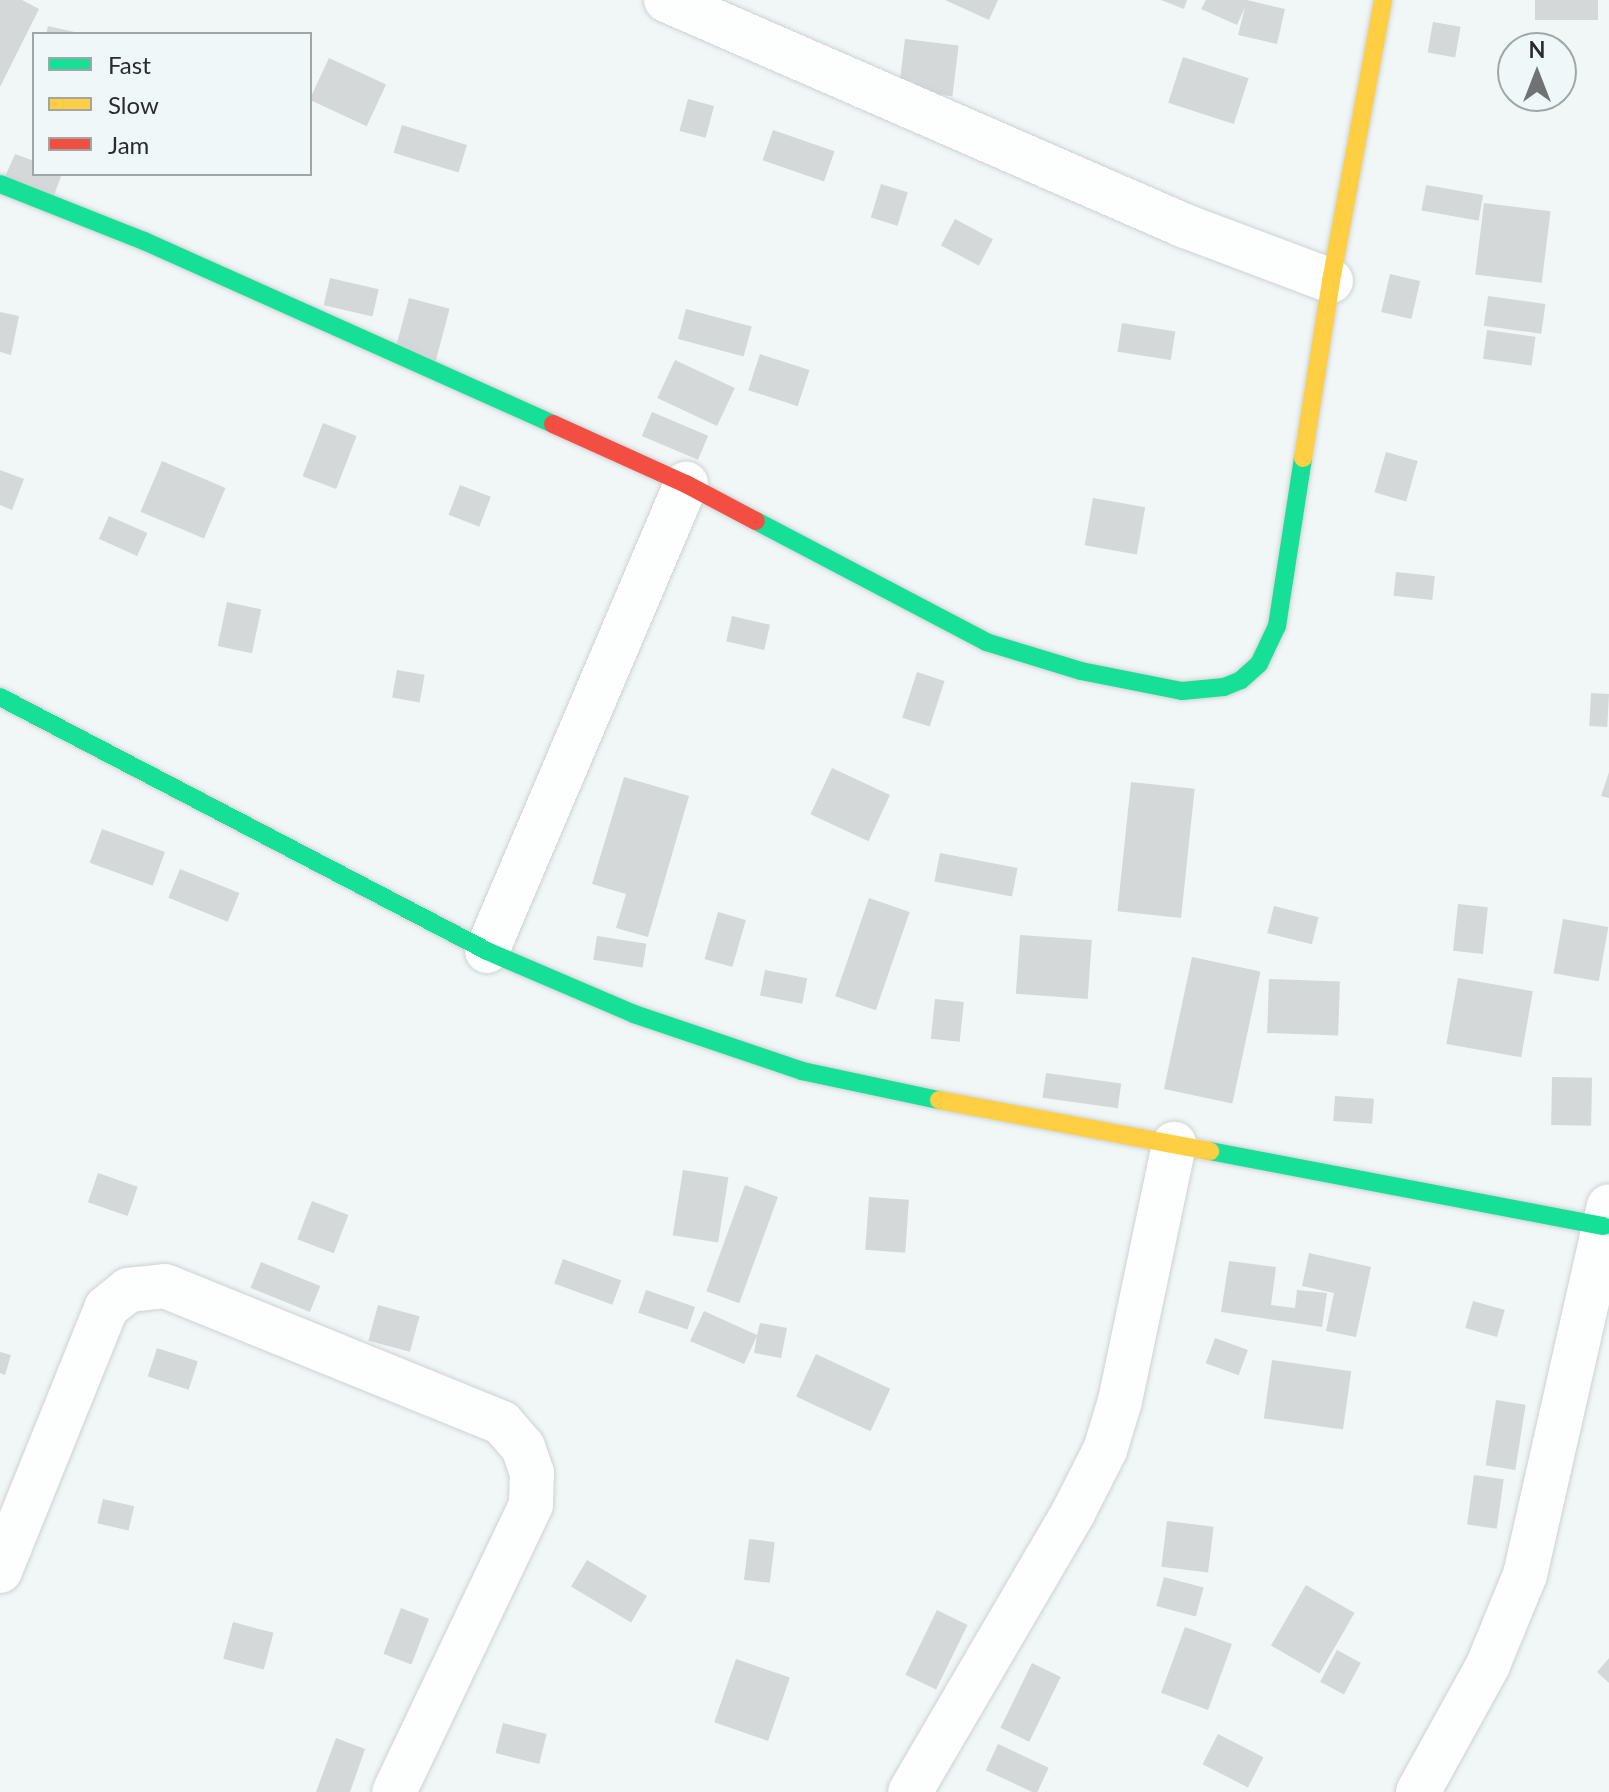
<!DOCTYPE html>
<html>
<head>
<meta charset="utf-8">
<style>
	body { margin:0 }
	#map { position:relative; width:1609px; height:1792px; overflow:hidden; background:#f1f6f6; font-family:Lato,sans-serif }
	div>[style] { position:absolute }
	[style*='--x'] { left:calc(var(--x)*1px); top:calc(var(--y)*1px); width:calc(var(--w)*1px); rotate:calc(var(--a)*1deg) }
	.building>* { inset:0; background:#d4d8d8; transform-origin:0 0 }
	.roads { filter:drop-shadow(0 0 2px #ced2d2) drop-shadow(0 0 2px #ced2d2) }
	.street>* { height:44px; margin:-22px; padding:0 22px; transform-origin:22px; border-radius:22px; background:#fdfefe }
	.fast>* { height:18px; margin:-9px; padding:0 9px; transform-origin:9px; border-radius:9px; background:#16e098 }
	.slow>* { height:18px; margin:-9px; padding:0 9px; transform-origin:9px; border-radius:9px; background:#ffcf43 }
	.jam>* { height:18px; margin:-9px; padding:0 9px; transform-origin:9px; border-radius:9px; background:#f24e42 }
	span { translate:-50% -50%; white-space:nowrap; text-align:center; line-height:1.15; -webkit-text-stroke:6px #eff7f8; paint-order:stroke }
	.legend { position:absolute; left:32px; top:32px; width:280px; height:144px; box-sizing:border-box; background:#eff7f8; border:2px solid #a0a6a6; margin:0; padding:10px 14px; list-style:none; font-size:24px; color:#292c2c }
	.legend li { display:flex; align-items:center; gap:16px; height:40px }
	.legend b { width:40px; border:2px solid #a0a6a6 }
	.north { position:absolute; left:1497px; top:32px; width:80px; height:80px; box-sizing:border-box; background:#eff7f8; border:2px solid #a0a6a6; border-radius:50%; rotate:0deg; font-size:22px; font-weight:700; line-height:32px; text-align:center; color:#292c2c }
	.north::after { content:''; display:block; margin:auto; width:28px; height:36px; background:#6f7373; clip-path:polygon(50% 0,100% 100%,50% 72%,0 100%) }
</style>
</head>
<body>
<div id="map">
	<div class="building">
		<div style="clip-path:polygon(0 0,22px 0,39px 9px,0 87px)"></div>
		<div style="clip-path:polygon(945px 0,998px 0,989px 20px)"></div>
		<div style="clip-path:polygon(1161px 0,1187px 0,1184px 9px)"></div>
		<div style="clip-path:polygon(1206px 0,1247px 0,1285px 9px,1277px 44px,1238px 35px,1245px 7px,1237px 25px,1201px 9px)"></div>
		<div style="left:1535px;top:0;width:63px;height:20px"></div>
		<div style="left:1433px;top:22px;width:28px;height:31px;rotate:10deg"></div>
		<div style="clip-path:polygon(48px 26px,79px 33px,78px 34px,46px 34px)"></div>
		<div style="left:905px;top:39px;width:54px;height:51px;rotate:7deg"></div>
		<div style="left:1183px;top:57px;width:69px;height:48px;rotate:18deg"></div>
		<div style="left:329px;top:58px;width:63px;height:46px;rotate:25deg"></div>
		<div style="left:688px;top:99px;width:27px;height:33px;rotate:15deg"></div>
		<div style="left:402px;top:125px;width:68px;height:29px;rotate:17deg"></div>
		<div style="left:773px;top:130px;width:65px;height:32px;rotate:19deg"></div>
		<div style="clip-path:polygon(15px 154px,34px 161px,34px 174px,62px 174px,53px 198px,4px 179px)"></div>
		<div style="left:881px;top:184px;width:28px;height:35px;rotate:17deg"></div>
		<div style="left:1426px;top:185px;width:58px;height:26px;rotate:10deg"></div>
		<div style="left:1484px;top:203px;width:67px;height:72px;rotate:7deg"></div>
		<div style="left:955px;top:219px;width:43px;height:30px;rotate:28deg"></div>
		<div style="left:1390px;top:274px;width:31px;height:39px;rotate:13deg"></div>
		<div style="left:330px;top:278px;width:50px;height:28px;rotate:13deg"></div>
		<div style="left:1488px;top:296px;width:58px;height:30px;rotate:8deg"></div>
		<div style="left:409px;top:298px;width:42px;height:56px;rotate:15deg"></div>
		<div style="left:686px;top:309px;width:68px;height:31px;rotate:15deg"></div>
		<div style="clip-path:polygon(0 312px,19px 316px,11px 355px,0 352px)"></div>
		<div style="left:1122px;top:323px;width:54px;height:29px;rotate:9deg"></div>
		<div style="left:1487px;top:330px;width:49px;height:29px;rotate:8deg"></div>
		<div style="left:760px;top:354px;width:52px;height:38px;rotate:18deg"></div>
		<div style="left:675px;top:360px;width:66px;height:42px;rotate:25deg"></div>
		<div style="left:652px;top:412px;width:61px;height:26px;rotate:23deg"></div>
		<div style="left:323px;top:423px;width:36px;height:57px;rotate:21deg"></div>
		<div style="left:1386px;top:452px;width:33px;height:42px;rotate:16deg"></div>
		<div style="left:162px;top:461px;width:69px;height:55px;rotate:23deg"></div>
		<div style="clip-path:polygon(0 470px,24px 479px,12px 510px,0 505px)"></div>
		<div style="left:460px;top:485px;width:33px;height:32px;rotate:21deg"></div>
		<div style="left:1093px;top:498px;width:53px;height:48px;rotate:10deg"></div>
		<div style="left:109px;top:516px;width:42px;height:25px;rotate:24deg"></div>
		<div style="left:1396px;top:572px;width:39px;height:24px;rotate:6deg"></div>
		<div style="left:227px;top:602px;width:35px;height:45px;rotate:12deg"></div>
		<div style="left:732px;top:616px;width:39px;height:26px;rotate:13deg"></div>
		<div style="left:397px;top:670px;width:28px;height:28px;rotate:10deg"></div>
		<div style="left:917px;top:672px;width:29px;height:48px;rotate:18deg"></div>
		<div style="left:1591px;top:693px;width:18px;height:33px;rotate:3deg"></div>
		<div style="left:832px;top:768px;width:64px;height:51px;rotate:25deg"></div>
		<div style="clip-path:polygon(1609px 772px,1609px 798px,1601px 796px)"></div>
		<div style="clip-path:polygon(624px 777px,689px 796px,648px 937px,616px 928px,626px 894px,592px 884px)"></div>
		<div style="left:1131px;top:782px;width:64px;height:130px;rotate:6deg"></div>
		<div style="left:102px;top:829px;width:67px;height:36px;rotate:20deg"></div>
		<div style="left:940px;top:853px;width:79px;height:29px;rotate:11deg"></div>
		<div style="left:180px;top:869px;width:64px;height:31px;rotate:22deg"></div>
		<div style="left:869px;top:898px;width:43px;height:104px;rotate:19deg"></div>
		<div style="left:1458px;top:904px;width:30px;height:47px;rotate:6deg"></div>
		<div style="left:1274px;top:906px;width:46px;height:28px;rotate:14deg"></div>
		<div style="left:718px;top:912px;width:29px;height:49px;rotate:16deg"></div>
		<div style="left:1563px;top:919px;width:46px;height:55px;rotate:10deg"></div>
		<div style="left:1020px;top:935px;width:72px;height:59px;rotate:4deg"></div>
		<div style="left:597px;top:936px;width:50px;height:24px;rotate:9deg"></div>
		<div style="left:1192px;top:957px;width:70px;height:135px;rotate:12deg"></div>
		<div style="left:765px;top:970px;width:43px;height:26px;rotate:11deg"></div>
		<div style="left:1458px;top:978px;width:76px;height:67px;rotate:10deg"></div>
		<div style="left:1269px;top:979px;width:71px;height:54px;rotate:2deg"></div>
		<div style="left:935px;top:999px;width:29px;height:40px;rotate:6deg"></div>
		<div style="left:1046px;top:1073px;width:76px;height:25px;rotate:8deg"></div>
		<div style="left:1552px;top:1077px;width:40px;height:48px;rotate:1deg"></div>
		<div style="left:1335px;top:1096px;width:39px;height:25px;rotate:4deg"></div>
		<div style="left:683px;top:1170px;width:46px;height:66px;rotate:9deg"></div>
		<div style="left:98px;top:1173px;width:42px;height:31px;rotate:19deg"></div>
		<div style="left:745px;top:1185px;width:35px;height:113px;rotate:20deg"></div>
		<div style="left:869px;top:1197px;width:40px;height:53px;rotate:4deg"></div>
		<div style="left:312px;top:1201px;width:39px;height:41px;rotate:21deg"></div>
		<div style="clip-path:polygon(1309px 1253px,1371px 1267px,1356px 1337px,1326px 1331px,1334px 1293px,1302px 1286px)"></div>
		<div style="left:563px;top:1259px;width:62px;height:26px;rotate:20deg"></div>
		<div style="clip-path:polygon(1229px 1261px,1276px 1267px,1271px 1305px,1295px 1308px,1297px 1290px,1327px 1293px,1322px 1327px,1221px 1312px)"></div>
		<div style="left:261px;top:1262px;width:64px;height:28px;rotate:22deg"></div>
		<div style="left:646px;top:1290px;width:52px;height:24px;rotate:19deg"></div>
		<div style="left:1473px;top:1301px;width:33px;height:28px;rotate:16deg"></div>
		<div style="left:378px;top:1305px;width:43px;height:37px;rotate:15deg"></div>
		<div style="clip-path:polygon(704px 1311px,757px 1335px,760px 1323px,787px 1328px,781px 1358px,754px 1353px,757px 1336px,744px 1364px,690px 1341px)"></div>
		<div style="left:1215px;top:1338px;width:35px;height:27px;rotate:20deg"></div>
		<div style="left:157px;top:1348px;width:43px;height:30px;rotate:18deg"></div>
		<div style="clip-path:polygon(0 1352px,11px 1355px,5px 1375px,0 1373px)"></div>
		<div style="left:816px;top:1354px;width:82px;height:47px;rotate:25deg"></div>
		<div style="left:1272px;top:1360px;width:80px;height:59px;rotate:8deg"></div>
		<div style="left:1496px;top:1400px;width:30px;height:66px;rotate:9deg"></div>
		<div style="left:1474px;top:1475px;width:30px;height:50px;rotate:8deg"></div>
		<div style="left:103px;top:1499px;width:32px;height:25px;rotate:13deg"></div>
		<div style="left:1167px;top:1521px;width:47px;height:46px;rotate:7deg"></div>
		<div style="left:749px;top:1539px;width:26px;height:41px;rotate:7deg"></div>
		<div style="left:587px;top:1560px;width:70px;height:31px;rotate:31deg"></div>
		<div style="left:1164px;top:1577px;width:41px;height:30px;rotate:15deg"></div>
		<div style="left:1306px;top:1585px;width:56px;height:70px;rotate:30deg"></div>
		<div style="left:401px;top:1608px;width:30px;height:49px;rotate:21deg"></div>
		<div style="left:937px;top:1610px;width:34px;height:72px;rotate:26deg"></div>
		<div style="left:233px;top:1622px;width:42px;height:38px;rotate:15deg"></div>
		<div style="left:1185px;top:1627px;width:50px;height:70px;rotate:20deg"></div>
		<div style="left:1337px;top:1650px;width:27px;height:36px;rotate:28deg"></div>
		<div style="clip-path:polygon(1609px 1658px,1609px 1683px,1597px 1672px)"></div>
		<div style="left:736px;top:1659px;width:57px;height:67px;rotate:19deg"></div>
		<div style="left:1032px;top:1663px;width:32px;height:72px;rotate:26deg"></div>
		<div style="left:503px;top:1723px;width:45px;height:31px;rotate:14deg"></div>
		<div style="left:1218px;top:1734px;width:51px;height:34px;rotate:27deg"></div>
		<div style="clip-path:polygon(336px 1738px,365px 1749px,350px 1792px,316px 1792px)"></div>
		<div style="left:998px;top:1744px;width:56px;height:29px;rotate:25deg"></div>
	</div>
	<div class="roads">
		<div class="street">
			<div style="--x:666;--y:0;--w:566;--a:23.53"></div>
			<div style="--x:1185;--y:226;--w:156;--a:20.6"></div>
			<div style="--x:487;--y:951;--w:508;--a:-66.92"></div>
			<div style="--x:0;--y:1571;--w:284;--a:-68"></div>
			<div style="--x:106;--y:1308;--w:28;--a:-39"></div>
			<div style="--x:128;--y:1290;--w:37;--a:-6"></div>
			<div style="--x:165;--y:1286;--w:364;--a:22.1"></div>
			<div style="--x:502;--y:1423;--w:32;--a:49"></div>
			<div style="--x:523;--y:1447;--w:28;--a:71"></div>
			<div style="--x:532;--y:1473;--w:32;--a:92"></div>
			<div style="--x:531;--y:1505;--w:318;--a:115.5"></div>
			<div style="--x:910;--y:1792;--w:323;--a:-59.7"></div>
			<div style="--x:1073;--y:1513;--w:71;--a:-63.1"></div>
			<div style="--x:1105;--y:1450;--w:51;--a:-73"></div>
			<div style="--x:1120;--y:1401;--w:263;--a:-78.1"></div>
			<div style="--x:1418;--y:1792;--w:145;--a:-61.1"></div>
			<div style="--x:1488;--y:1665;--w:97;--a:-67.7"></div>
			<div style="--x:1525;--y:1575;--w:378;--a:-77.2"></div>
		</div>
		<div class="fast">
			<div style="--x:0;--y:184;--w:155;--a:21.6"></div>
			<div style="--x:144;--y:241;--w:448;--a:24.1"></div>
			<div style="--x:756;--y:521;--w:260;--a:27.7"></div>
			<div style="--x:986;--y:642;--w:99;--a:17"></div>
			<div style="--x:1081;--y:671;--w:103;--a:11.2"></div>
			<div style="--x:1182;--y:691;--w:42;--a:-5.4"></div>
			<div style="--x:1224;--y:687;--w:18;--a:-22"></div>
			<div style="--x:1241;--y:680;--w:24;--a:-42"></div>
			<div style="--x:1259;--y:664;--w:42;--a:-64.7"></div>
			<div style="--x:1277;--y:626;--w:170;--a:-81.2"></div>
			<div style="--x:0;--y:697;--w:549;--a:27.54"></div>
			<div style="--x:487;--y:951;--w:160;--a:23.2"></div>
			<div style="--x:634;--y:1014;--w:177;--a:18.7"></div>
			<div style="--x:802;--y:1071;--w:140;--a:12"></div>
			<div style="--x:1210;--y:1151;--w:401;--a:10.8"></div>
		</div>
		<div class="slow">
			<div style="--x:1303;--y:458;--w:179;--a:-81"></div>
			<div style="--x:1331;--y:281;--w:286;--a:-79.5"></div>
			<div style="--x:939;--y:1100;--w:276;--a:10.7"></div>
		</div>
		<div class="jam">
			<div style="--x:553;--y:424;--w:146;--a:24.3"></div>
			<div style="--x:686;--y:484;--w:79;--a:27.9"></div>
		</div>
	</div>
	<ul class="legend">
	<li><b style="height:10px;background:#16e098"></b>Fast</li>
	<li><b style="height:10px;background:#ffcf43"></b>Slow</li>
	<li><b style="height:10px;background:#f24e42"></b>Jam</li>
	</ul>
	<div class="north">N</div>
</div>
</body>
</html>
